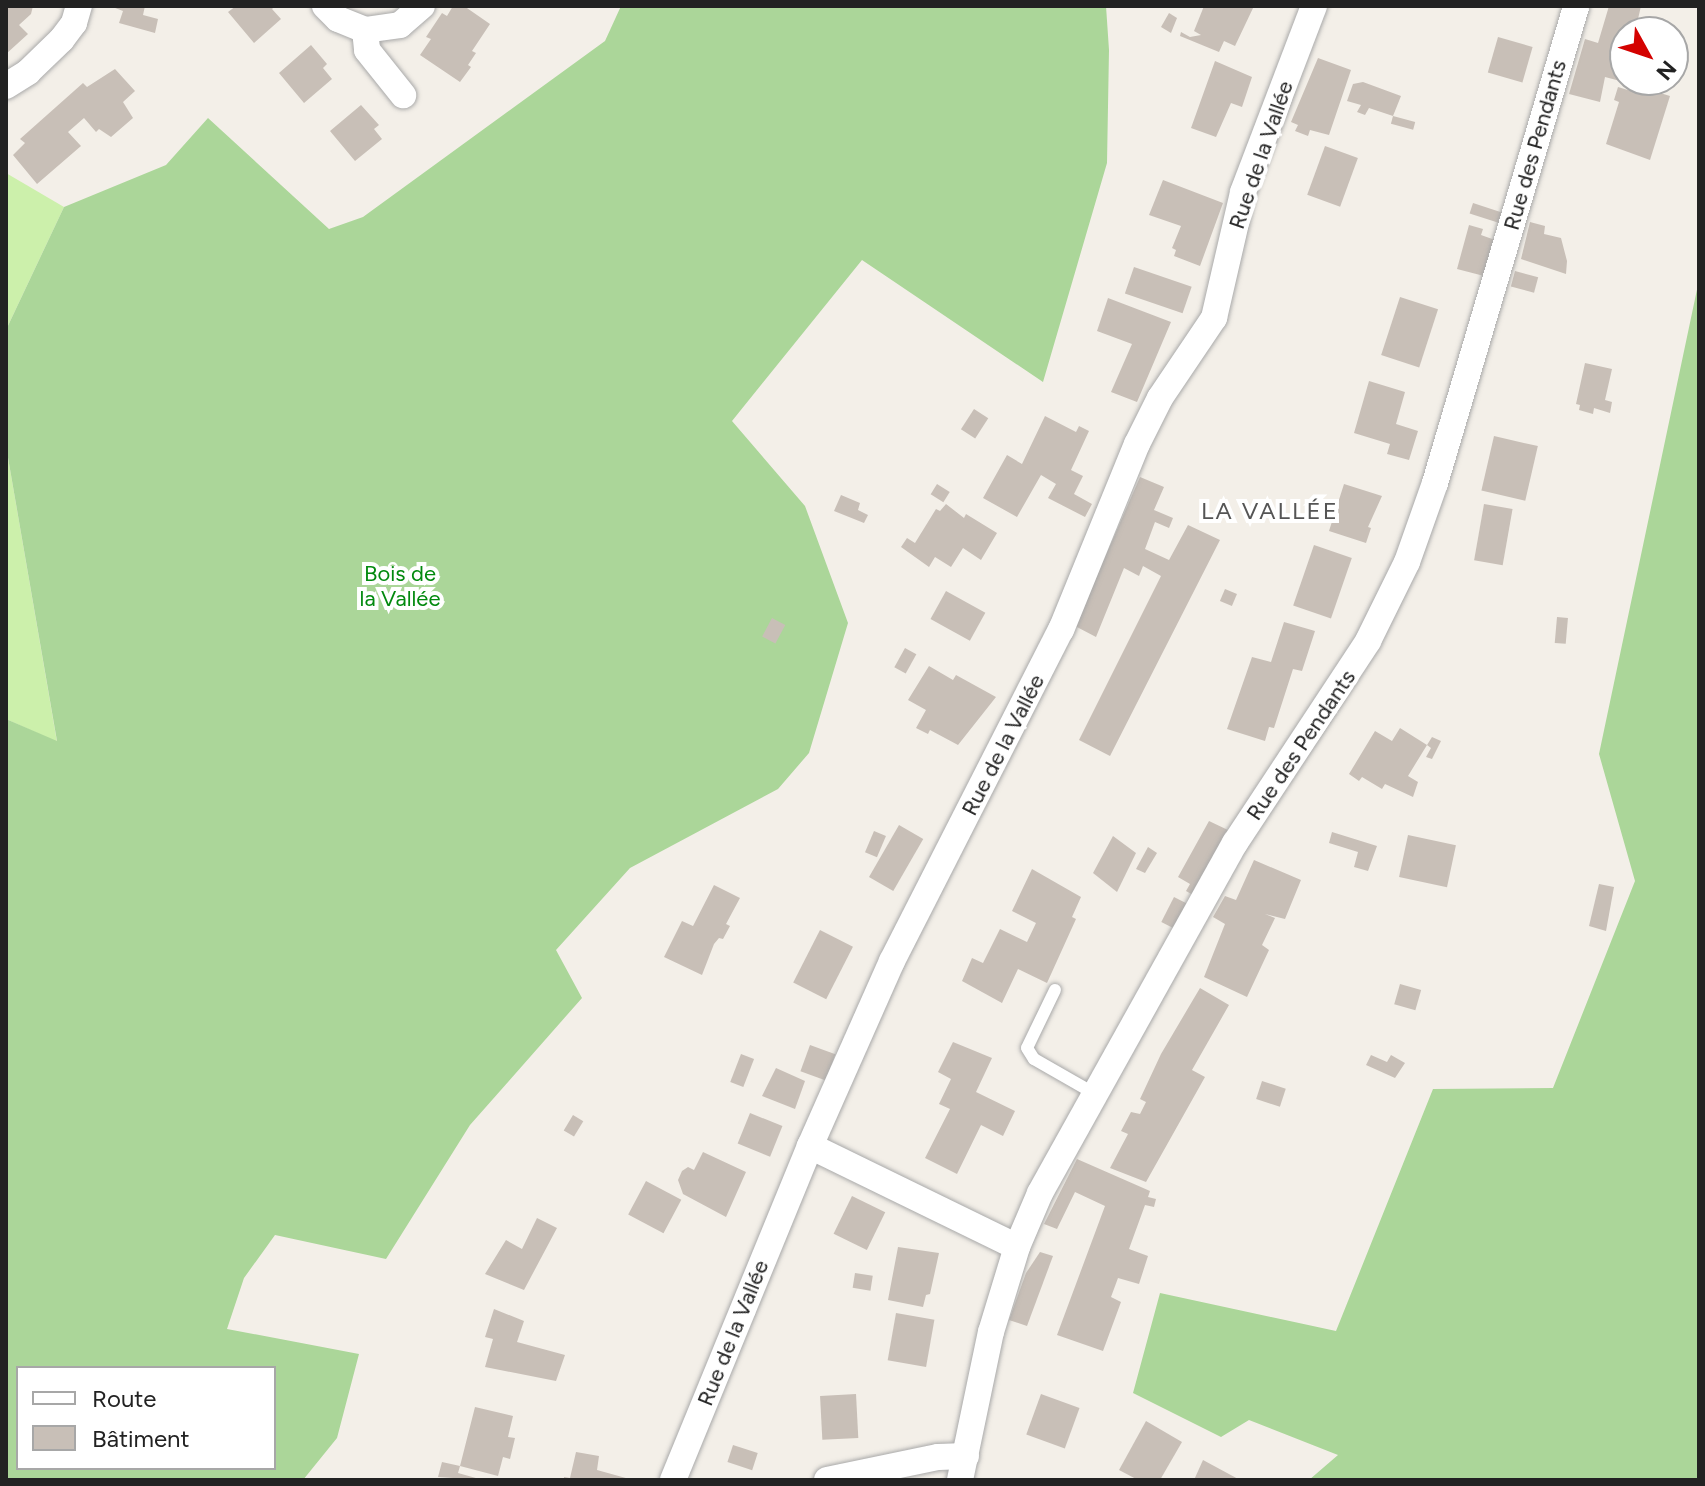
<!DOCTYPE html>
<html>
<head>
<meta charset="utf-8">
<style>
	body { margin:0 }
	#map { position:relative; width:1705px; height:1486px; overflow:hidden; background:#f3efe8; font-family:Figtree,sans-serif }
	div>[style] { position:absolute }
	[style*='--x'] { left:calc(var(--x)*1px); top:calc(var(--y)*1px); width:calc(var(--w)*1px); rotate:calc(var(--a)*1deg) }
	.grass>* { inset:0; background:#ccf0ab }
	.forest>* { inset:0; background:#abd699 }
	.building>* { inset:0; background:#c8bfb7; transform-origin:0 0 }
	.roads { filter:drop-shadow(0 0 2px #a9a9a9) drop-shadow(0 0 2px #a9a9a9) }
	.lane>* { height:12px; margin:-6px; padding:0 6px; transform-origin:6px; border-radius:6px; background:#fff }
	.street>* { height:26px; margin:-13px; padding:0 13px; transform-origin:13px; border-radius:13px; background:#fff }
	span { translate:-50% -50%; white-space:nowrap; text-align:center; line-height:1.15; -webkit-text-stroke:8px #fff; paint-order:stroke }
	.street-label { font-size:22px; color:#222 }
	.park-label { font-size:22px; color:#02890e }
	.neighbourhood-label { font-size:24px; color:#555; letter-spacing:2px }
	.frame { position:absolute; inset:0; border:8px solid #222; pointer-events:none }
	.legend { position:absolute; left:16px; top:1366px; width:260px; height:104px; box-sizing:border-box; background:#fff; border:2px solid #a7a7a7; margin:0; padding:10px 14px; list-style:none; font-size:24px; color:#222 }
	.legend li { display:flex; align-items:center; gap:16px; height:40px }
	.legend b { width:40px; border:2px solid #a7a7a7 }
	.north { position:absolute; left:1609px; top:16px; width:80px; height:80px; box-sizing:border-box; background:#fff; border:2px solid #a7a7a7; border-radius:50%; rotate:130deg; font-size:22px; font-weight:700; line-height:32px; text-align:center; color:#222 }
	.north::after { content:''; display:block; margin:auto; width:28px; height:36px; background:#d40200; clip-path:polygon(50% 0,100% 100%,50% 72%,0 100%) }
</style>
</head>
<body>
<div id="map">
	<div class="grass">
		<div style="clip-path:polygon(6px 173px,64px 207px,6px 330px)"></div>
		<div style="clip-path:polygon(6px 446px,57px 742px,6px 719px)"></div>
	</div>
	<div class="forest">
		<div style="clip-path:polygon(evenodd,621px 6px,1106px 6px,1109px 50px,1107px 163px,1043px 382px,862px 260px,732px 421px,805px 506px,848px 623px,809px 753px,778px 789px,630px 868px,556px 950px,582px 998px,470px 1125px,386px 1259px,275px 1235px,244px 1278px,227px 1329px,359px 1354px,337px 1438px,303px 1480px,6px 1480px,6px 719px,57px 741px,6px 446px,6px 330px,64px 207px,166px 165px,208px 118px,329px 229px,363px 217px,605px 41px,621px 6px,18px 1368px,274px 1368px,274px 1468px,18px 1468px,18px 1368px)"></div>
		<div style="clip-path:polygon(1699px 280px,1699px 1480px,1309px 1480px,1338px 1455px,1249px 1420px,1221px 1437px,1133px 1393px,1160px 1293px,1336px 1331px,1433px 1089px,1553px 1088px,1635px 881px,1599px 754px)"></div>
	</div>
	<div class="building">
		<div style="clip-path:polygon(6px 6px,33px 6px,31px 14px,19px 25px,28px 34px,6px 54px)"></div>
		<div style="clip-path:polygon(110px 6px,145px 6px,143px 15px,158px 19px,155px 33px,119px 23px,123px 11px)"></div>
		<div style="clip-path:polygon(236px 6px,275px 6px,272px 9px,281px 19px,254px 43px,228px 12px)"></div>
		<div style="clip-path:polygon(453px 6px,464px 6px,490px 24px,472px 51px,476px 53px,468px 65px,471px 67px,460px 82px,420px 55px,431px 39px,426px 37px,442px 13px,447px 16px)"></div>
		<div style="clip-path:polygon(1204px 6px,1254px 6px,1235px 46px,1224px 41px,1219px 52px,1180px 36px,1181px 32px,1190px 37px,1201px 35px,1194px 31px)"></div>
		<div style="clip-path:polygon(1609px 6px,1641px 6px,1635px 32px,1625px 32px,1624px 82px,1605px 77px,1600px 102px,1569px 94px,1585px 39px,1598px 43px)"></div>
		<div style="clip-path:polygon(1169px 13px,1177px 18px,1171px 33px,1161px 27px)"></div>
		<div style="left:1498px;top:37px;width:36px;height:37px;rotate:16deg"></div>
		<div style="clip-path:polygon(311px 45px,327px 64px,323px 68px,332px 79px,304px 103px,279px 73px)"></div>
		<div style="clip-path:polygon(1318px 58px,1351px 70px,1329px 135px,1310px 130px,1308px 136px,1295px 131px,1298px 125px,1291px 122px)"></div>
		<div style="clip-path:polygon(1215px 61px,1252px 77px,1242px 107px,1231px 103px,1216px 137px,1191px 128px)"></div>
		<div style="clip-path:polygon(115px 69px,135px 91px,123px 102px,133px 118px,111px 137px,99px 129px,96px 132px,84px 118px,68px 132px,81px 146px,37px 184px,13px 155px,25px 143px,20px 139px,83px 83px,87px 87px)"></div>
		<div style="clip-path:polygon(1363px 82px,1401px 96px,1393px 116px,1369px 108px,1365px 115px,1357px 112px,1361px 105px,1347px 101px,1353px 84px)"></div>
		<div style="clip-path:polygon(1618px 87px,1644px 95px,1647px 89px,1670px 96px,1650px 160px,1606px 144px,1619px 102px,1614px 100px)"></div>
		<div style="clip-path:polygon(361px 105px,379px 125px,374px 129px,382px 139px,355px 161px,330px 131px)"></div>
		<div style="left:1393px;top:116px;width:23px;height:8px;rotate:15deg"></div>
		<div style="left:1325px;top:146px;width:35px;height:52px;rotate:20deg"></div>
		<div style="clip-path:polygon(1163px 180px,1223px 203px,1200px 266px,1174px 256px,1176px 250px,1172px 248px,1181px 226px,1149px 215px)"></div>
		<div style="left:1473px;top:203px;width:32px;height:11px;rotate:18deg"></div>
		<div style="clip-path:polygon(1530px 222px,1545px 226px,1544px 234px,1561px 238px,1567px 261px,1566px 274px,1521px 259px)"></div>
		<div style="clip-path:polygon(1469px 225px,1483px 229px,1481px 235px,1495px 240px,1484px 276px,1457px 269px)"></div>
		<div style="left:1134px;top:267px;width:61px;height:28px;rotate:19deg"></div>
		<div style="left:1515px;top:271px;width:24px;height:16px;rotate:15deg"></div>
		<div style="left:1400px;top:297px;width:40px;height:61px;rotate:18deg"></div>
		<div style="clip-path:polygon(1108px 298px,1171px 322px,1137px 402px,1111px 392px,1132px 344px,1097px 331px)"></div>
		<div style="clip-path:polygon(1585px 363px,1612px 369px,1605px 400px,1612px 402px,1610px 413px,1594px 408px,1593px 414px,1579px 410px,1580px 405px,1576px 404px)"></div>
		<div style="clip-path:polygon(1369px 381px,1405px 392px,1396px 424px,1418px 431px,1409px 460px,1387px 454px,1390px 444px,1354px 433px)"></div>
		<div style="left:974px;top:409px;width:17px;height:24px;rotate:33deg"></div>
		<div style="clip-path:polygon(1045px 416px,1076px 432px,1079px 426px,1089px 431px,1071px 470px,1083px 476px,1074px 494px,1092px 504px,1085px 517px,1048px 498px,1056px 484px,1041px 475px,1017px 517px,983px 498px,1007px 455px,1022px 464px)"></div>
		<div style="left:1494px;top:436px;width:45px;height:56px;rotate:13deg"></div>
		<div style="clip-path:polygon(1140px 477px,1164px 487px,1154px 510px,1173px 518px,1169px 528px,1155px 522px,1145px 549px,1169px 560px,1188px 525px,1220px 540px,1110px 756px,1079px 740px,1161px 576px,1143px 566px,1139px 576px,1124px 568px,1096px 637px,1075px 626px)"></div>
		<div style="left:937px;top:484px;width:15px;height:12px;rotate:32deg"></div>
		<div style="clip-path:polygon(1344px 484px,1382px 496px,1368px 527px,1371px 528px,1366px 543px,1329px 531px)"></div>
		<div style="clip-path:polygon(841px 495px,860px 503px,858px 510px,868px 515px,864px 523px,834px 511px)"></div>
		<div style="clip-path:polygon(946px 504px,964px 518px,966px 514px,997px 533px,981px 560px,963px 548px,951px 567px,935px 557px,929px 567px,901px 547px,907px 538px,915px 543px,936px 509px,940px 511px)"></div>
		<div style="left:1484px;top:504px;width:29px;height:57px;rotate:10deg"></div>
		<div style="left:1314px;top:545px;width:40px;height:64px;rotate:19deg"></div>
		<div style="left:1225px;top:589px;width:13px;height:13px;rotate:23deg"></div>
		<div style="left:946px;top:591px;width:45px;height:32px;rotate:29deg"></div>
		<div style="left:1557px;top:617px;width:11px;height:26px;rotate:5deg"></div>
		<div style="left:772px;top:618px;width:15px;height:21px;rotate:28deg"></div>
		<div style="clip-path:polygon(1284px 622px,1315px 631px,1302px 671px,1293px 669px,1274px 728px,1269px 727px,1265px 741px,1227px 729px,1252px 657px,1271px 662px)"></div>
		<div style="left:905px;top:648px;width:13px;height:22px;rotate:29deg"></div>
		<div style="clip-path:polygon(929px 666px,953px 680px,956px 675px,996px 697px,958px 745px,930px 730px,928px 734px,916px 728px,926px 710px,908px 700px)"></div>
		<div style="clip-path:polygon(1400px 728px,1427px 745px,1432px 737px,1441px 741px,1432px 759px,1426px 757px,1431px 748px,1427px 745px,1408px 776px,1418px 782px,1413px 797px,1385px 784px,1382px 789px,1362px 777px,1359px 781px,1349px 774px,1375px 731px,1392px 741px)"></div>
		<div style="clip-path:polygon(1209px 821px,1230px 831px,1193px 895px,1186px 891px,1190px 884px,1178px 877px)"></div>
		<div style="left:899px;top:825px;width:28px;height:60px;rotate:30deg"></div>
		<div style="left:874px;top:831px;width:13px;height:23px;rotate:23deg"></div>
		<div style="clip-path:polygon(1332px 832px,1377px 846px,1368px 871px,1354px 867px,1358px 852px,1329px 843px)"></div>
		<div style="left:1408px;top:835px;width:49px;height:43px;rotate:12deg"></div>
		<div style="clip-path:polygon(1113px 836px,1136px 853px,1117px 892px,1093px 873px)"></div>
		<div style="clip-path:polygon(1148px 847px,1157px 853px,1145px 873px,1136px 869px)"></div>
		<div style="clip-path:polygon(1254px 860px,1301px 880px,1285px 919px,1265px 914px,1275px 918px,1262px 945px,1269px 950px,1247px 997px,1204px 977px,1225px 924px,1213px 917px,1225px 896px,1236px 900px)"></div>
		<div style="clip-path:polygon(1032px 869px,1081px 897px,1072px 917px,1076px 919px,1047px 983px,1018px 969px,1002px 1003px,962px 981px,972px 958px,983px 963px,1000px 929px,1027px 942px,1036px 923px,1012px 911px)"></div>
		<div style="clip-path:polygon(1599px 884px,1614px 887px,1606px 931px,1589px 926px)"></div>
		<div style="clip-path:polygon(714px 885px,740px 898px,726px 924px,730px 926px,723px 939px,719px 938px,714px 944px,702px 975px,664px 957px,682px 921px,693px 926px)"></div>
		<div style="left:1174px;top:897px;width:16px;height:28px;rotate:27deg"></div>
		<div style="left:820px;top:930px;width:37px;height:59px;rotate:27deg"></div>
		<div style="left:1400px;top:984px;width:22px;height:21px;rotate:16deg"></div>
		<div style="clip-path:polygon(1200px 988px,1229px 1005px,1192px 1070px,1205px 1077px,1146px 1182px,1110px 1168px,1128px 1134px,1121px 1131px,1131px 1112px,1140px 1114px,1146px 1102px,1140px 1099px,1161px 1054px)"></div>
		<div style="clip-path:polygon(953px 1042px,992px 1058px,976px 1092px,1015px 1111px,1003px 1136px,981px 1125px,957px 1174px,925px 1158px,950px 1109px,939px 1104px,951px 1079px,938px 1072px)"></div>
		<div style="left:810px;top:1045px;width:27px;height:28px;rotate:20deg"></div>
		<div style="left:741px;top:1054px;width:14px;height:30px;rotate:21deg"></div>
		<div style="clip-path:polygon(1371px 1055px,1387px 1062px,1391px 1055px,1405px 1063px,1395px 1078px,1366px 1065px)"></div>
		<div style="clip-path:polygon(776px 1068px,805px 1081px,795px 1109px,762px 1096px)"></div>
		<div style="left:1262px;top:1081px;width:25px;height:19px;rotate:18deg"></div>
		<div style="left:750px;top:1113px;width:35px;height:33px;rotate:22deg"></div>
		<div style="left:573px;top:1115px;width:12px;height:18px;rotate:31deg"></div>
		<div style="clip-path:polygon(703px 1152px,746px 1172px,726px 1217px,683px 1194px,678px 1180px,682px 1171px,688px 1167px,694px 1170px)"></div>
		<div style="clip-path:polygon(1077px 1159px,1150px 1191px,1148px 1197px,1156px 1199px,1154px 1207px,1145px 1205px,1129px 1249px,1148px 1256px,1139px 1284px,1118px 1278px,1111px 1297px,1121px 1302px,1103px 1351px,1057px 1335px,1105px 1206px,1075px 1192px,1057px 1229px,1044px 1224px)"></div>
		<div style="left:646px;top:1181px;width:40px;height:38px;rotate:28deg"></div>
		<div style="left:852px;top:1196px;width:37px;height:42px;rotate:26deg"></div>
		<div style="clip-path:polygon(537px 1218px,557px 1228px,524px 1290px,485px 1274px,506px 1240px,522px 1249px)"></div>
		<div style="clip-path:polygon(898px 1247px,939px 1253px,930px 1294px,926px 1295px,923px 1307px,888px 1300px)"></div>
		<div style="clip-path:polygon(1040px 1252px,1053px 1256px,1027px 1326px,1009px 1320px,1026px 1273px)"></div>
		<div style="left:855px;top:1273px;width:18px;height:15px;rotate:9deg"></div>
		<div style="clip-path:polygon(494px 1309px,524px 1321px,517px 1342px,565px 1355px,556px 1381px,485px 1367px,493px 1339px,485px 1337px)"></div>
		<div style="left:896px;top:1313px;width:39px;height:48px;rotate:10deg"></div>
		<div style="left:856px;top:1394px;width:44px;height:36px;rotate:87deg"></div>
		<div style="left:1041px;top:1394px;width:41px;height:43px;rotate:20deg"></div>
		<div style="clip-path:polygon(475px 1407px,513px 1416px,508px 1437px,515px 1438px,510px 1459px,503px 1457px,498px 1476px,460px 1466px)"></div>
		<div style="clip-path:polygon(1146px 1421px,1182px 1442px,1160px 1480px,1138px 1480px,1119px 1470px)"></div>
		<div style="left:733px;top:1445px;width:26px;height:18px;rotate:18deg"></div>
		<div style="clip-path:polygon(576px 1452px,599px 1456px,597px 1470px,633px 1480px,564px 1480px,564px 1477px,570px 1478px)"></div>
		<div style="clip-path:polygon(1203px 1460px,1240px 1480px,1194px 1480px)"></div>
		<div style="clip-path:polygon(442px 1462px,460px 1466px,458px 1473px,483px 1480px,438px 1477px)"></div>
	</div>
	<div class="roads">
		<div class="lane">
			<div style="--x:1055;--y:990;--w:64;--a:115.8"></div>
			<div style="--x:1027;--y:1048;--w:13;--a:58"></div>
			<div style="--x:1034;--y:1059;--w:70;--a:29.8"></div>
		</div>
		<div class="street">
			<div style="--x:325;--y:6;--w:18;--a:45"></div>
			<div style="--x:338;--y:19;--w:29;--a:22"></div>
			<div style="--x:365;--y:30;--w:35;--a:-8"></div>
			<div style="--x:400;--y:25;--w:29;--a:-41"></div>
			<div style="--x:365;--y:30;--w:20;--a:84"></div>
			<div style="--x:367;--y:50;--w:58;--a:51.3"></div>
			<div style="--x:6;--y:86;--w:26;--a:-32"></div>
			<div style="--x:28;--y:72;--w:47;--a:-44.1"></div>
			<div style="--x:62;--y:39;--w:20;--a:-53"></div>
			<div style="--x:74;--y:23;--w:18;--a:-74"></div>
			<div style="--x:810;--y:1146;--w:230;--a:26"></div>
			<div style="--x:673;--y:1480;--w:361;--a:-67.7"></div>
			<div style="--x:810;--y:1146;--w:202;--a:-66.1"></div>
			<div style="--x:892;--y:961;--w:372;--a:-63"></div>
			<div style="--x:1061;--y:630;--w:201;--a:-67.8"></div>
			<div style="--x:1137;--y:444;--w:51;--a:-63.4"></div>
			<div style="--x:1160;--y:398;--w:97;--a:-56"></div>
			<div style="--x:1214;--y:318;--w:129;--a:-77"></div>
			<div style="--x:1243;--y:192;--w:199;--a:-69.1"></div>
			<div style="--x:827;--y:1480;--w:113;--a:-11.7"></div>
			<div style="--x:938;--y:1457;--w:28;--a:-2"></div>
			<div style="--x:960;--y:1480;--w:151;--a:-78.2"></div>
			<div style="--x:991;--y:1332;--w:89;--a:-73"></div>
			<div style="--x:1017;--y:1247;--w:59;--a:-66.9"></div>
			<div style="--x:1040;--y:1193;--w:401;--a:-60.9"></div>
			<div style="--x:1235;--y:843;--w:242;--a:-56.6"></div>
			<div style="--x:1368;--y:641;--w:88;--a:-63.7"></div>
			<div style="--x:1407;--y:562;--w:84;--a:-70.5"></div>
			<div style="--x:1435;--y:483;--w:497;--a:-73.5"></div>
		</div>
	</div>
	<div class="street-label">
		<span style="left:1535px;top:145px;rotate:-74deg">Rue des Pendants</span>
		<span style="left:1261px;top:155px;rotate:-71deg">Rue de la Vallée</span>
		<span style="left:1003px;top:745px;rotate:-63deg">Rue de la Vallée</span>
		<span style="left:1301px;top:745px;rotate:-56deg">Rue des Pendants</span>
		<span style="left:733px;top:1333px;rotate:-68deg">Rue de la Vallée</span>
	</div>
	<div class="park-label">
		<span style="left:400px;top:586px">Bois de<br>la Vallée</span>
	</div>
	<div class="neighbourhood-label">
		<span style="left:1270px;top:511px">LA VALLÉE</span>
	</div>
	<div class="frame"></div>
	<ul class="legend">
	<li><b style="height:10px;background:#fff"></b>Route</li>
	<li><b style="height:22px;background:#c8bfb7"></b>Bâtiment</li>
	</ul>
	<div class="north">N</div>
</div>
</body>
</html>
